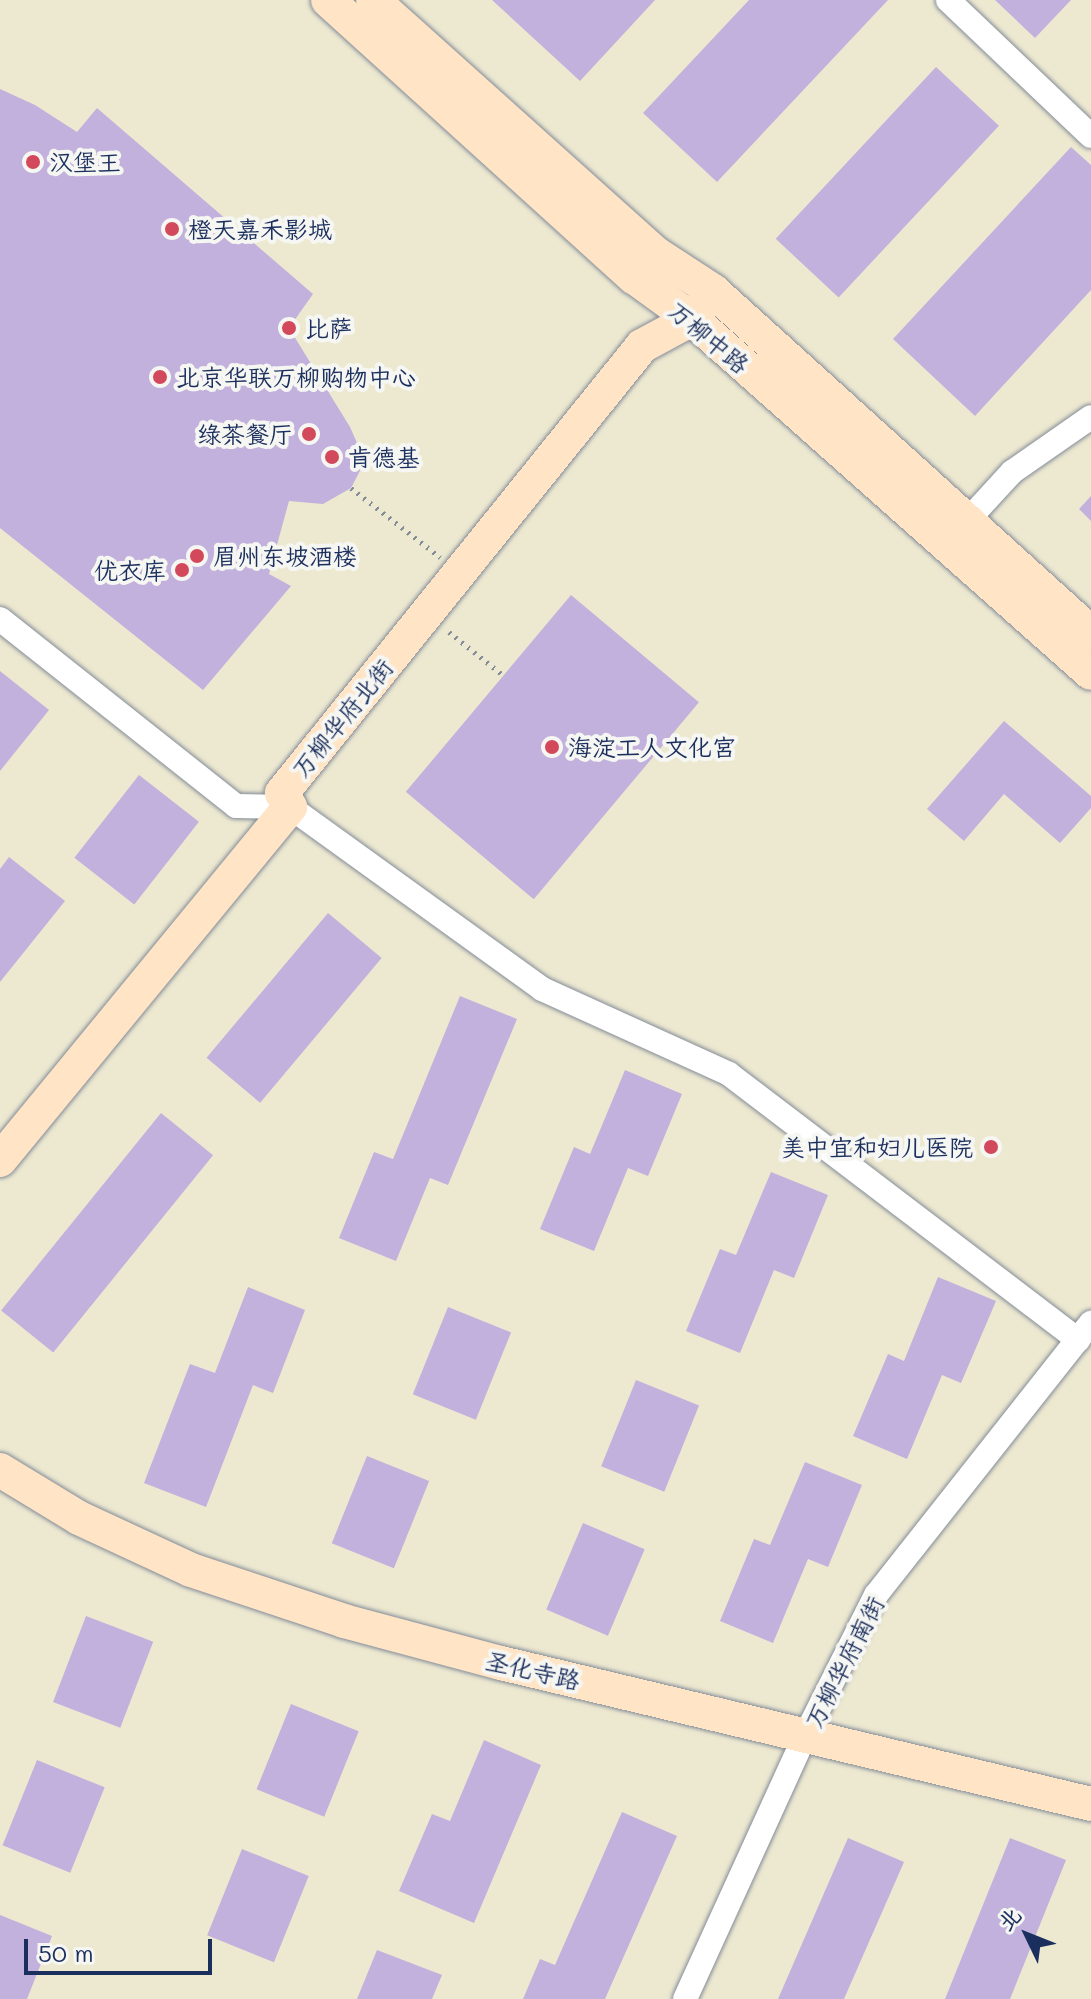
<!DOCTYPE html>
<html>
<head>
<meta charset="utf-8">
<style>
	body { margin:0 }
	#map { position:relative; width:1091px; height:1999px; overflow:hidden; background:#ede9d1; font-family:Mali,"LXGW WenKai TC",sans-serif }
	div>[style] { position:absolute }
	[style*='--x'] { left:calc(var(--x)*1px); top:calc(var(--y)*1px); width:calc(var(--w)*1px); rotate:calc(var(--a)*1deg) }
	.building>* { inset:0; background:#c1b1dc; transform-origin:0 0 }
	.path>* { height:5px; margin-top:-2.5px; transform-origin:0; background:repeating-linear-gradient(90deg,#848c98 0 2px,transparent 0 8px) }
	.roads { filter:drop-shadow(0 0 2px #848c98) drop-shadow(0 0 2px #848c98) }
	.street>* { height:24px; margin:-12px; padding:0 12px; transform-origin:12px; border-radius:12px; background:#fff }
	.secondary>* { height:34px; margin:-17px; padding:0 17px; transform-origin:17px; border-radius:17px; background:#ffe4c6 }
	.dots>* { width:22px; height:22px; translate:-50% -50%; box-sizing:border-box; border:4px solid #f6f6f2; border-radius:50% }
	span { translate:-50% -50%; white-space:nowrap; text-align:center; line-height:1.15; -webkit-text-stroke:8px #f6f6f2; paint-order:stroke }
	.poi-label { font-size:24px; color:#1b2f5e }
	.left { translate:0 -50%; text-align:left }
	.right { translate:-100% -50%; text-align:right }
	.street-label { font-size:24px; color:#1b2f5e }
	.north { position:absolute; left:987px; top:1895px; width:80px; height:80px; -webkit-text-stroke:6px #f6f6f2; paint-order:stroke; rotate:313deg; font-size:22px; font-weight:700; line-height:32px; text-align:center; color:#1b2f5e }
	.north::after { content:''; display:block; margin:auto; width:28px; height:36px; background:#1b2f5e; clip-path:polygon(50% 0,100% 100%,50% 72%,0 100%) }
	.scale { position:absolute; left:24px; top:1939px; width:188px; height:36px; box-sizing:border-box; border:4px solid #1b2f5e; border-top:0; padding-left:10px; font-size:24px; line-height:28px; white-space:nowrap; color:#1b2f5e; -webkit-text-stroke:6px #f6f6f2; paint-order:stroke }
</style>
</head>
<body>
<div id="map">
	<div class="building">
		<div style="clip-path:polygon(492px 0,655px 0,580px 81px)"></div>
		<div style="clip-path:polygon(749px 0,888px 0,717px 182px,643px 113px)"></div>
		<div style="clip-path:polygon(995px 0,1071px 0,1035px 38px)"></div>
		<div style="left:936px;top:67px;width:86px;height:235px;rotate:43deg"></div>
		<div style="clip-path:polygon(0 89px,35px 105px,77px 132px,97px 108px,313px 294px,289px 328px,350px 427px,365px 461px,351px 488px,323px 504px,289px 501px,269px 574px,291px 586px,203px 690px,0 528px)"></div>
		<div style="clip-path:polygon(1071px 147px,1091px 165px,1091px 290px,975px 416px,893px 339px)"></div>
		<div style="clip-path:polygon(1091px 496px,1091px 521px,1079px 509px)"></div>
		<div style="left:571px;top:595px;width:167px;height:257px;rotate:40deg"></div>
		<div style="clip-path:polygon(0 671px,49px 710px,0 771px)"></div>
		<div style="clip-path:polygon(1004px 721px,1091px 796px,1091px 808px,1060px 843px,1004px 794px,964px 841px,927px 809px)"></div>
		<div style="left:139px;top:775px;width:76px;height:105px;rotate:38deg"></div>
		<div style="clip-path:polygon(9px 857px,65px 901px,0 982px,0 869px)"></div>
		<div style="left:328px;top:913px;width:70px;height:189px;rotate:40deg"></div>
		<div style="clip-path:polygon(460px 996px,517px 1019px,448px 1185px,430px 1178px,396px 1261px,339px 1238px,374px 1152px,393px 1159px)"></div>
		<div style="clip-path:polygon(625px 1070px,682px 1094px,648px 1176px,628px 1168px,594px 1251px,540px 1229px,574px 1147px,590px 1154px)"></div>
		<div style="left:161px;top:1113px;width:67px;height:254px;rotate:39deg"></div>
		<div style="clip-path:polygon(771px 1172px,828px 1195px,794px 1278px,774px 1270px,740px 1353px,686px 1331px,720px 1249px,736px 1255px)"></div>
		<div style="clip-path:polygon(938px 1277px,996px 1301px,961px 1383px,942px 1375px,907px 1459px,853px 1436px,888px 1354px,904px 1361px)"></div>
		<div style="clip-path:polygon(248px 1287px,305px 1310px,273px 1393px,253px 1385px,206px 1507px,144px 1483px,190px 1364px,215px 1373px)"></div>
		<div style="left:448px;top:1307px;width:68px;height:94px;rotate:22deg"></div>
		<div style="left:636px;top:1380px;width:68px;height:93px;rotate:22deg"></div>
		<div style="left:367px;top:1456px;width:67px;height:94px;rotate:22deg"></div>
		<div style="clip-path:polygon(805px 1462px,862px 1485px,828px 1567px,808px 1559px,773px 1643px,720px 1621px,754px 1539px,770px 1545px)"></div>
		<div style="left:583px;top:1523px;width:67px;height:94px;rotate:23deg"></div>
		<div style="left:86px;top:1616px;width:72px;height:92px;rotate:21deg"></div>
		<div style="left:291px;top:1704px;width:73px;height:92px;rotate:22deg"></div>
		<div style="clip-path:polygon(484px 1740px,541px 1765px,474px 1923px,399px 1891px,432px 1814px,450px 1821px)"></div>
		<div style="left:37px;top:1760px;width:73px;height:92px;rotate:22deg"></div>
		<div style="clip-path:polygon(622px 1812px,677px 1836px,605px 1999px,523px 1999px,540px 1959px,555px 1965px)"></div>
		<div style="clip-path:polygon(848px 1838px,904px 1862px,844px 1999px,778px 1999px)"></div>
		<div style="clip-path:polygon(1010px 1838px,1066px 1860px,1010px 1999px,945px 1999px)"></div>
		<div style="left:242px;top:1849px;width:72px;height:93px;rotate:22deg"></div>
		<div style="clip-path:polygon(0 1915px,52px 1936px,27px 1999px,0 1999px)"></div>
		<div style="clip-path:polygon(377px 1950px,442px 1975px,432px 1999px,357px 1999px)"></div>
	</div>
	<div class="path">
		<div style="--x:351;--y:488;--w:113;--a:37.8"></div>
		<div style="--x:449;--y:632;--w:69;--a:38.5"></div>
	</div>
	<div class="roads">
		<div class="street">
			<div style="--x:948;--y:0;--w:197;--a:43.6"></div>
			<div style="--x:967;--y:521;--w:67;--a:-47.4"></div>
			<div style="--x:1012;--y:472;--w:96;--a:-34.8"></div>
			<div style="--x:0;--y:619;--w:301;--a:38.4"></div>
			<div style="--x:236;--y:806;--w:54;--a:1.1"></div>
			<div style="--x:290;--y:807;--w:311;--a:35.8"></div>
			<div style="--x:542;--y:989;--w:205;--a:24.4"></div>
			<div style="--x:729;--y:1074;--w:439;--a:37.3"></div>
			<div style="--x:685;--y:1999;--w:291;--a:-65.5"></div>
			<div style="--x:806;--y:1734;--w:156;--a:-63.3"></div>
			<div style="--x:876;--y:1595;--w:347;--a:-51.7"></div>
		</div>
		<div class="secondary">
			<div style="--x:328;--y:0;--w:413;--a:42.2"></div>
			<div style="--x:634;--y:277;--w:72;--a:35.9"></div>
			<div style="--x:692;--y:319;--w:533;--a:41.58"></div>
			<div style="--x:373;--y:0;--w:379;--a:41.9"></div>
			<div style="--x:655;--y:253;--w:69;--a:33.2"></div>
			<div style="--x:713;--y:291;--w:510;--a:42.14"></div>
			<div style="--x:0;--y:1160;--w:457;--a:-50.6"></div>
			<div style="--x:290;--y:807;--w:16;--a:-120"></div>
			<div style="--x:282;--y:793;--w:574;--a:-51.15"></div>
			<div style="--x:642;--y:346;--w:57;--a:-28.4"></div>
			<div style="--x:692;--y:319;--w:35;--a:-53"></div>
			<div style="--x:0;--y:1470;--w:92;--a:31.3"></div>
			<div style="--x:79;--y:1518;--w:123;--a:24.9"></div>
			<div style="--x:191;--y:1570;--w:161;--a:18.4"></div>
			<div style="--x:344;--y:1621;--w:163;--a:15"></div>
			<div style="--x:501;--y:1663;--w:607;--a:13.44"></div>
		</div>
	</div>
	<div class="dots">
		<div style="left:33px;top:162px;background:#d1495b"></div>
		<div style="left:172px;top:229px;background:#d1495b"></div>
		<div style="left:289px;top:328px;background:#d1495b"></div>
		<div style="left:160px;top:377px;background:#d1495b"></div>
		<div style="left:309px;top:434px;background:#d1495b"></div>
		<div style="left:332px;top:457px;background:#d1495b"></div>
		<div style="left:197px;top:556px;background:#d1495b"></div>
		<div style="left:182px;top:570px;background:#d1495b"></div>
		<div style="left:552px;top:747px;background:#d1495b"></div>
		<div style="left:991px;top:1147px;background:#d1495b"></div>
	</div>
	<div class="poi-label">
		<span class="left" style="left:49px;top:162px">汉堡王</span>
		<span class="left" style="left:188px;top:229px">橙天嘉禾影城</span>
		<span class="left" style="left:305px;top:328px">比萨</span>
		<span class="left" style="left:176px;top:377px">北京华联万柳购物中心</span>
		<span class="right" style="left:293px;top:434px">绿茶餐厅</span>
		<span class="left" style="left:348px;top:457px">肯德基</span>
		<span class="left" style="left:213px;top:556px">眉州东坡酒楼</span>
		<span class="right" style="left:166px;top:570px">优衣库</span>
		<span class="left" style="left:568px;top:747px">海淀工人文化宫</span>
		<span class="right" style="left:973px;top:1147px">美中宜和妇儿医院</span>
	</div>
	<div class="street-label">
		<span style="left:709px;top:337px;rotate:40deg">万柳中路</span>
		<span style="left:342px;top:718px;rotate:-51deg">万柳华府北街</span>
		<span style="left:844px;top:1662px;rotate:-63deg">万柳华府南街</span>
		<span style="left:533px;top:1670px;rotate:13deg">圣化寺路</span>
	</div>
	<div class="north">北</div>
	<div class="scale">50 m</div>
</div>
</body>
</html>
